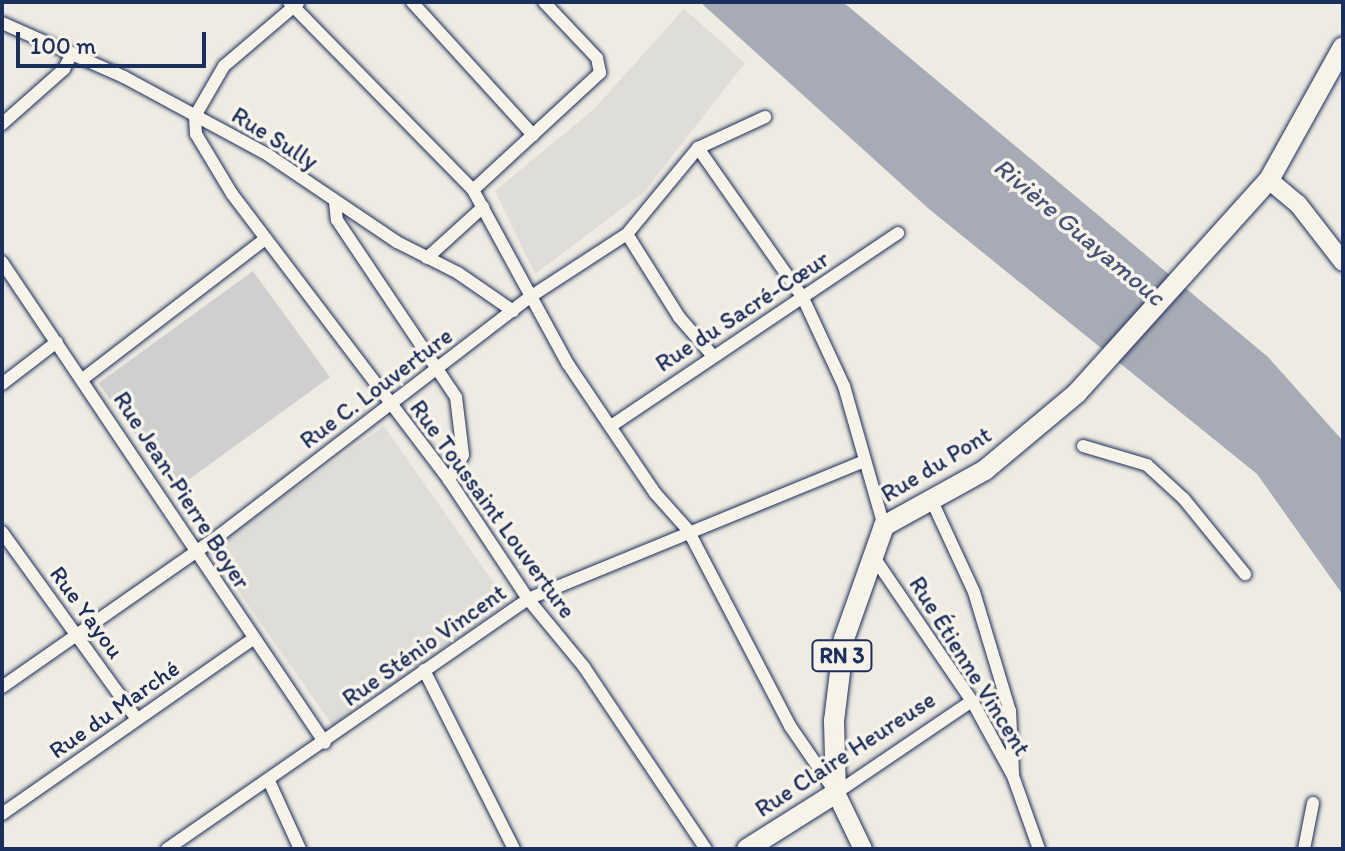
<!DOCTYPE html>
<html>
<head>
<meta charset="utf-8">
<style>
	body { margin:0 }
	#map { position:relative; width:1345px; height:851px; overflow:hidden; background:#eeebe2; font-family:Itim,sans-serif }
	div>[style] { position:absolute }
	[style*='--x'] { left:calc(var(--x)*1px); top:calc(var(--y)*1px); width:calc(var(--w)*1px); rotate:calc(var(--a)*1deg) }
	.built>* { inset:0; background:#deddd8; transform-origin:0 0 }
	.green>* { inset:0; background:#cfcfcf; transform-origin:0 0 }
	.water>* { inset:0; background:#a6abb5 }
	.roads { filter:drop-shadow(0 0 2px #1b2f5e) drop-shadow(0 0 2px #1b2f5e) }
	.street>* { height:12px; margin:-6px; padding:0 6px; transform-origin:6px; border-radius:6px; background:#f7f3e8 }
	.secondary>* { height:18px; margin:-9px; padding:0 9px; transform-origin:9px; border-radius:9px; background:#f7f3e8 }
	.primary>* { height:20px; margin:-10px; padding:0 10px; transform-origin:10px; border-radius:10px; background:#f7f3e8 }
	span { translate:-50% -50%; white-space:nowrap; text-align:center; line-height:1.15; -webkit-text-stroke:7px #f7f3e8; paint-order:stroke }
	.shield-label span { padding:2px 6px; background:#f7f3e8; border:2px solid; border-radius:6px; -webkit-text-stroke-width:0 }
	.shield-label { font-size:22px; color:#1b2f5e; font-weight:700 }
	.street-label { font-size:24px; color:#1b2f5e }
	.water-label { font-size:26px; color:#455478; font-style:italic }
	.frame { position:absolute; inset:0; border:4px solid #1b2f5e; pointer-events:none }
	.scale { position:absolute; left:16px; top:32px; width:190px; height:36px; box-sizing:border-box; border:4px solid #1b2f5e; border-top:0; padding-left:10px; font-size:24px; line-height:28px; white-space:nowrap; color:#1b2f5e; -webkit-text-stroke:6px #f7f3e8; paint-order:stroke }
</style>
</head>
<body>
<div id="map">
	<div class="built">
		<div style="clip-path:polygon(684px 9px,745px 63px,644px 192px,535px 274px,495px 191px,593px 110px)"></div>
		<div style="left:384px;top:426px;width:216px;height:214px;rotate:55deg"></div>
	</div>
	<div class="green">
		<div style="left:253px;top:271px;width:131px;height:191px;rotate:54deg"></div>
	</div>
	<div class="water">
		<div style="clip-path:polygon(700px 2px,843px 2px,1268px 357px,1343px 441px,1343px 595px,1257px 474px,929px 209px)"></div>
	</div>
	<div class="roads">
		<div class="street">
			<div style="--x:289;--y:2;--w:263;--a:45.6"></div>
			<div style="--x:473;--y:190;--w:198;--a:61.4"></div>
			<div style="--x:568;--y:364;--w:156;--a:56"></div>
			<div style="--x:655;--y:493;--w:50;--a:48.3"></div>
			<div style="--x:688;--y:530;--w:221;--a:62.5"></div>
			<div style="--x:790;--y:726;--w:81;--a:55.5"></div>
			<div style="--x:836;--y:793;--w:164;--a:-34.1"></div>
			<div style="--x:412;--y:2;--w:180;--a:47.7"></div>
			<div style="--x:298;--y:3;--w:97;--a:139.6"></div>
			<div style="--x:224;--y:66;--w:58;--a:120.1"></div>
			<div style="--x:195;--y:116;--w:18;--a:87"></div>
			<div style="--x:196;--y:134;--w:70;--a:59"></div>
			<div style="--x:232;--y:194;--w:359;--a:52.8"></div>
			<div style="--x:449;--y:480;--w:143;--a:56.4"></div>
			<div style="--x:528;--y:599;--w:88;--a:50.5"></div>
			<div style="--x:584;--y:667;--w:219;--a:56.2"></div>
			<div style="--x:2;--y:23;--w:133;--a:23.9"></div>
			<div style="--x:124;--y:77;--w:164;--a:28.4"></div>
			<div style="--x:268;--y:155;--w:156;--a:34"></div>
			<div style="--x:397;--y:242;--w:68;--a:26.9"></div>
			<div style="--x:458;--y:273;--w:67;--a:34.6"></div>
			<div style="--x:2;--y:124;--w:83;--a:-41.6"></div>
			<div style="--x:64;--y:69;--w:18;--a:-63"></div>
			<div style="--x:698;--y:148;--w:183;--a:55"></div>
			<div style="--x:803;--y:298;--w:97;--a:65"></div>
			<div style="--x:844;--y:386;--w:146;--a:74.1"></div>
			<div style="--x:473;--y:190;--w:173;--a:-42.7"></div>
			<div style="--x:600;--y:73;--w:15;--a:-101"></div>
			<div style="--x:597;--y:58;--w:77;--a:-133.4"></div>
			<div style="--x:335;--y:202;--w:18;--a:84"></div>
			<div style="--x:337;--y:220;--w:213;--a:56.1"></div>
			<div style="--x:456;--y:397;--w:58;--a:83.1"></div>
			<div style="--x:463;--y:455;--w:29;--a:119"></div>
			<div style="--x:627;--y:234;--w:98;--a:57.9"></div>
			<div style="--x:679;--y:317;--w:50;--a:49"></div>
			<div style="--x:427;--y:258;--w:76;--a:-42.3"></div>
			<div style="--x:2;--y:262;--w:579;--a:56.12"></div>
			<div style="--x:84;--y:378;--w:228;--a:-37.5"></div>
			<div style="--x:2;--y:384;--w:69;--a:-37.4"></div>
			<div style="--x:611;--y:426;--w:346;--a:-33.9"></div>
			<div style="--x:1083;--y:446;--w:67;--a:16.5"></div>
			<div style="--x:1147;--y:465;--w:50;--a:42.6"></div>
			<div style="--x:1184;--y:499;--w:97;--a:50.9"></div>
			<div style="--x:931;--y:499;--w:102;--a:65.2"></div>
			<div style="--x:974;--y:592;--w:124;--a:73.2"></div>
			<div style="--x:1010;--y:711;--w:62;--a:87.2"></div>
			<div style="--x:2;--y:532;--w:229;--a:54.2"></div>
			<div style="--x:873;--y:556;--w:176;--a:55.7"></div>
			<div style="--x:972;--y:701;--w:85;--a:61.3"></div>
			<div style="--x:1013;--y:776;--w:77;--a:70.4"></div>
			<div style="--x:424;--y:670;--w:200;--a:63.3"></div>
			<div style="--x:2;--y:687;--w:267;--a:-34.9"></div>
			<div style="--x:221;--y:534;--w:389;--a:-37.5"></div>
			<div style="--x:530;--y:297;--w:116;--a:-33"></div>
			<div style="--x:627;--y:234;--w:112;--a:-50.5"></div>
			<div style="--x:698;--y:148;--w:74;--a:-24.8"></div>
			<div style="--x:269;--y:781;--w:75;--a:65.5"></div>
			<div style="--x:2;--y:814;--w:304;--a:-34.9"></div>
			<div style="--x:167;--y:849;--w:439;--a:-34.7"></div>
			<div style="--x:528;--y:599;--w:361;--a:-22.3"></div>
			<div style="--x:1304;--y:849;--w:47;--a:-78.9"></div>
		</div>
		<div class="secondary">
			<div style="--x:1269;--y:180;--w:38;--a:40"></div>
			<div style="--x:1298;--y:204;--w:73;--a:52.2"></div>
			<div style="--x:836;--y:793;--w:62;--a:64.3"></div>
		</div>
		<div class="primary">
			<div style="--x:747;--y:849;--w:105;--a:-32.2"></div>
			<div style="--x:836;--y:793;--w:72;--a:-91.6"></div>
			<div style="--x:834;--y:721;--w:83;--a:-83"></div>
			<div style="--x:844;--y:639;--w:120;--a:-70.5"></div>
			<div style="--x:884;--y:526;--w:115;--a:-29"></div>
			<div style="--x:985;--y:470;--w:120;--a:-39.9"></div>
			<div style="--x:1077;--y:393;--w:287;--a:-48"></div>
			<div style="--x:1269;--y:180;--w:152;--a:-60.9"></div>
		</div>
	</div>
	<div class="shield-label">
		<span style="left:842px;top:656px">RN 3</span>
	</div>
	<div class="street-label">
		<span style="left:275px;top:138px;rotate:32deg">Rue Sully</span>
		<span style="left:742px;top:311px;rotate:-33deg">Rue du Sacré-Cœur</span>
		<span style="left:376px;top:388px;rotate:-37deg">Rue C. Louverture</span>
		<span style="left:936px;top:464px;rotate:-31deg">Rue du Pont</span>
		<span style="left:182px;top:490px;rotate:57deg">Rue Jean-Pierre Boyer</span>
		<span style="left:493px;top:509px;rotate:54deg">Rue Toussaint Louverture</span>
		<span style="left:87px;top:612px;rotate:54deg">Rue Yayou</span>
		<span style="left:424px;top:645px;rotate:-35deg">Rue Sténio Vincent</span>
		<span style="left:970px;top:666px;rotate:58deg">Rue Étienne Vincent</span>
		<span style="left:114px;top:709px;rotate:-35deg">Rue du Marché</span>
		<span style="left:845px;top:754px;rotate:-33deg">Rue Claire Heureuse</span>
	</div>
	<div class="water-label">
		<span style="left:1079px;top:232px;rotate:40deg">Rivière Guayamouc</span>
	</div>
	<div class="frame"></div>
	<div class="scale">100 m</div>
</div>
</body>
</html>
